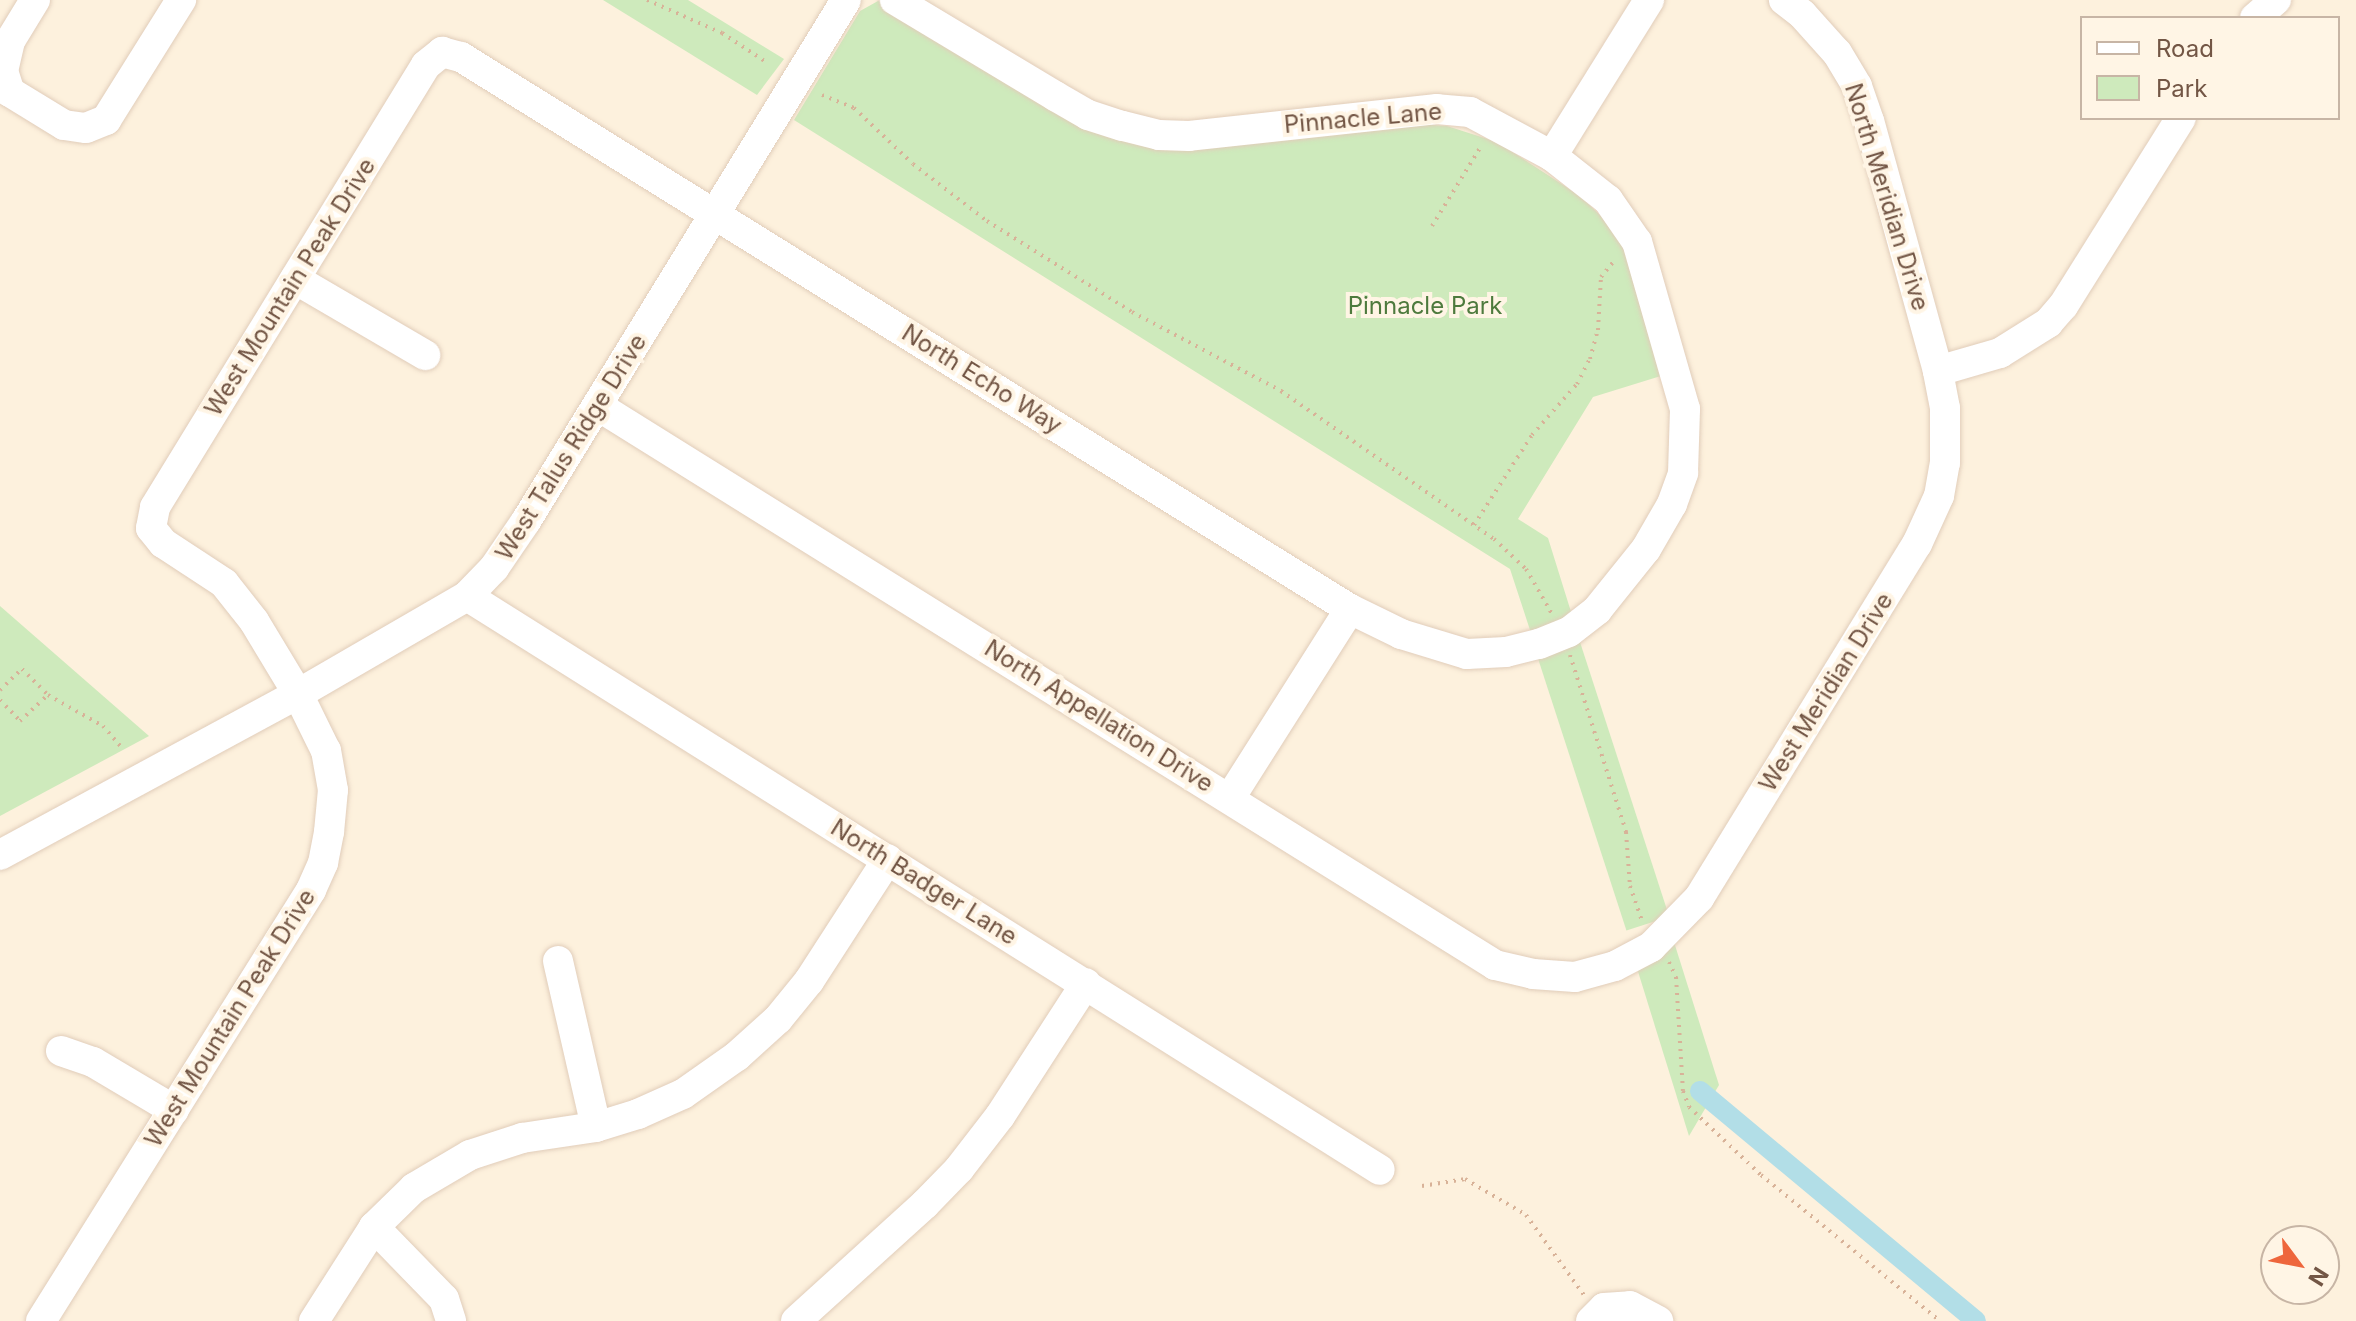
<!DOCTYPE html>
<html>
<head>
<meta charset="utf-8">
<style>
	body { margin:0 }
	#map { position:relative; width:2356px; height:1321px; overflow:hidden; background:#fdf1dd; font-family:Inter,sans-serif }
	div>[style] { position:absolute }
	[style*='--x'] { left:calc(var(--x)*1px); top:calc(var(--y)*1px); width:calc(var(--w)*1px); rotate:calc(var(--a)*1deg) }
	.green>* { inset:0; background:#ceeabc; transform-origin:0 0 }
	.canal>* { height:20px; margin:-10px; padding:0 10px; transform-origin:10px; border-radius:10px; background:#b2dee7 }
	.path>* { height:4px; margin-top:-2px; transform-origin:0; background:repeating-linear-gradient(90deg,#d8b298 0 2px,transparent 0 8px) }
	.roads { filter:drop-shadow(0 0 2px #e1cdba) drop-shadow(0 0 2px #e1cdba) }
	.minor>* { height:30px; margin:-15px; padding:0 15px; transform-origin:15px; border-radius:15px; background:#fff }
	span { translate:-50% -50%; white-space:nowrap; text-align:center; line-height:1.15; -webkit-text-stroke:8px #fff5e5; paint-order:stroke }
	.street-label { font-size:24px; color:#735645 }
	.park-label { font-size:24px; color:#4e7a3d }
	.legend { position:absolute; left:2080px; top:16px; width:260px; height:104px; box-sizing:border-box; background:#fff5e5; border:2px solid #c7b5a5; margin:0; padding:10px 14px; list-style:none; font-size:24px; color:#735645 }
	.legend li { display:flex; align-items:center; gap:16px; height:40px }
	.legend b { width:40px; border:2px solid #c7b5a5 }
	.north { position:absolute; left:2260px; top:1225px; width:80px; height:80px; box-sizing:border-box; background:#fff5e5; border:2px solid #c7b5a5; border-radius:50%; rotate:122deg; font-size:22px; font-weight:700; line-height:32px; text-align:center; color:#735645 }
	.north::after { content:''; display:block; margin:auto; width:28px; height:36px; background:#ee663c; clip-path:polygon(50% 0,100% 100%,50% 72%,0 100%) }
</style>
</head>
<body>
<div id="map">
	<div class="green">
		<div style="clip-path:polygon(603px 0,688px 0,784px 59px,757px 95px)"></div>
		<div style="clip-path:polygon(878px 1px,890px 5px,1109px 132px,1401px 123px,1447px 126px,1497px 142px,1580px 196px,1606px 221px,1623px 247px,1664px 375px,1593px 397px,1518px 519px,1548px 538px,1572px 615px,1531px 633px,1510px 569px,794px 120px,860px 11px)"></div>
		<div style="clip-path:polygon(0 606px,149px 736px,0 816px)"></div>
		<div style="left:1579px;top:639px;width:292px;height:45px;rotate:72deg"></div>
		<div style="clip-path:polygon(1674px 942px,1719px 1085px,1689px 1136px,1636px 965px)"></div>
	</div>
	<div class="canal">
		<div style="--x:1700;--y:1091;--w:359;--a:39.8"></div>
	</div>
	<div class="path">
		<div style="--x:647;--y:0;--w:82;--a:23.7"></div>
		<div style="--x:722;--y:33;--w:53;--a:33.4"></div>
		<div style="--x:822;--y:95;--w:35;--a:22"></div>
		<div style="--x:854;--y:108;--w:81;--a:43.5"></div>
		<div style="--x:913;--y:164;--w:93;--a:37.6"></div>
		<div style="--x:987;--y:221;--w:171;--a:32.1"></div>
		<div style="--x:1132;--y:312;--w:169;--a:27.9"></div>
		<div style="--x:1281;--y:391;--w:259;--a:34.8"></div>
		<div style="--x:1494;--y:539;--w:44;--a:43.2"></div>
		<div style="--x:1526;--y:569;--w:52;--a:60"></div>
		<div style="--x:1432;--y:226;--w:92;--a:-58.4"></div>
		<div style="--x:1474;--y:525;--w:107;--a:-57.2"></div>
		<div style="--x:1532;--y:435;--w:68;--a:-48.6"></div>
		<div style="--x:1577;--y:384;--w:28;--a:-63"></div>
		<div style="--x:1590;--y:359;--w:30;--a:-75"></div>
		<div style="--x:1598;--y:330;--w:53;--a:-86.8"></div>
		<div style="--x:1601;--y:277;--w:22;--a:-51"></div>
		<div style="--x:1570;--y:655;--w:186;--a:72.4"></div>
		<div style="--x:1626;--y:832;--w:54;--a:85.8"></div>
		<div style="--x:1630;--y:886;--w:37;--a:71"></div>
		<div style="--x:0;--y:690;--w:30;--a:-44"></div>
		<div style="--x:22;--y:669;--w:37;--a:45"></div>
		<div style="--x:48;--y:695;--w:63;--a:29.4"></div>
		<div style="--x:103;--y:726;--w:30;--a:49"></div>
		<div style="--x:0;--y:700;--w:29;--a:46"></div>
		<div style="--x:20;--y:721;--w:38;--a:-43"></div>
		<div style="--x:1669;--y:962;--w:17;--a:65"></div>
		<div style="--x:1676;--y:977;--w:114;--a:86.5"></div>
		<div style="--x:1683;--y:1091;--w:17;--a:69"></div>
		<div style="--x:1689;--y:1107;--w:99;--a:43.4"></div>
		<div style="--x:1761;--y:1175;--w:231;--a:39.2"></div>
		<div style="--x:1422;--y:1186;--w:44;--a:-9.2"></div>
		<div style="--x:1465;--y:1179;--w:71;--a:30.5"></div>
		<div style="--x:1526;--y:1215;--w:99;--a:54.1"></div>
	</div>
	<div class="roads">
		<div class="minor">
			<div style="--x:35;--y:0;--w:48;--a:121.4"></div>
			<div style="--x:10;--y:41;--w:31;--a:103"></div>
			<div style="--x:3;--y:71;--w:22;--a:72"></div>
			<div style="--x:10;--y:92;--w:63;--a:31.4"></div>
			<div style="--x:64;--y:125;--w:22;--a:8"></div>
			<div style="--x:86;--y:128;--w:22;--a:-22"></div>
			<div style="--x:106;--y:120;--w:142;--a:-58"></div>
			<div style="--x:2255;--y:18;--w:28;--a:-41"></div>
			<div style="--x:1552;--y:156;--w:184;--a:-58.1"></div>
			<div style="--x:295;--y:279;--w:151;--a:30.3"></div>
			<div style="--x:1938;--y:371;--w:65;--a:-16.2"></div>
			<div style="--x:2000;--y:353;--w:57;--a:-32"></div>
			<div style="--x:2048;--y:323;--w:23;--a:-49"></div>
			<div style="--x:2063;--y:306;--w:222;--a:-57.9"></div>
			<div style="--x:598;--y:406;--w:1057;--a:31.93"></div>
			<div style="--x:1495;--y:965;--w:39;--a:13"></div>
			<div style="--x:1533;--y:974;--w:42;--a:4.1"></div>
			<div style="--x:1575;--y:977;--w:41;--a:-15.4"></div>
			<div style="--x:1615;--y:966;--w:41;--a:-27.8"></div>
			<div style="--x:1651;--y:947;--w:69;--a:-45.6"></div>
			<div style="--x:1699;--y:898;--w:416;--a:-58.4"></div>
			<div style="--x:1917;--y:544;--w:53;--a:-65.4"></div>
			<div style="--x:1939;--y:496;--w:34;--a:-80"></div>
			<div style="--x:1945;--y:463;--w:55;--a:-90"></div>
			<div style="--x:1945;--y:408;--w:38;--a:-101"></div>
			<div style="--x:1938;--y:371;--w:259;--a:-105.4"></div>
			<div style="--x:1869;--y:121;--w:37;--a:-109"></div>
			<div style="--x:1857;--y:86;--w:39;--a:-121"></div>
			<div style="--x:1837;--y:53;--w:52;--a:-131.9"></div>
			<div style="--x:1802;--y:14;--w:23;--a:-142"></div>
			<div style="--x:467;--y:596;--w:1078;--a:32.16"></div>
			<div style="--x:1230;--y:798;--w:224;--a:-57.6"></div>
			<div style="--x:0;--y:855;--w:339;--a:-28.4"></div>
			<div style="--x:298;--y:694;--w:195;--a:-30.1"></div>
			<div style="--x:467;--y:596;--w:39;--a:-46"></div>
			<div style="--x:494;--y:568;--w:57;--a:-55.8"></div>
			<div style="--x:526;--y:521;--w:611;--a:-58.44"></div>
			<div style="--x:558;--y:961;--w:170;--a:77.1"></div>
			<div style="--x:61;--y:1051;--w:34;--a:19"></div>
			<div style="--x:93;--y:1062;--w:94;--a:30.7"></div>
			<div style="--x:374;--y:1227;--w:100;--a:45.8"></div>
			<div style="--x:444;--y:1299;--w:23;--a:72"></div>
			<div style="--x:41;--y:1321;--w:509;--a:-57.93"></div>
			<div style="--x:311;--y:890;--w:30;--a:-66"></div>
			<div style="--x:323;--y:863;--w:32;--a:-79"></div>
			<div style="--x:329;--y:832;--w:42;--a:-84.6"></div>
			<div style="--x:333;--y:790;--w:40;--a:-100"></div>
			<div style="--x:326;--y:751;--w:64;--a:-116.2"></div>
			<div style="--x:298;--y:694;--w:85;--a:-121.1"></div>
			<div style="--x:254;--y:621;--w:48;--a:-128.3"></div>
			<div style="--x:224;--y:583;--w:73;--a:-146.7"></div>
			<div style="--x:163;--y:543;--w:19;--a:-129"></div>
			<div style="--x:151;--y:528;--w:21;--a:-79"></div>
			<div style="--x:155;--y:507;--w:518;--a:-58.49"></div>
			<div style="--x:426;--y:65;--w:21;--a:-39"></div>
			<div style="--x:442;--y:52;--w:20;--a:15"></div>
			<div style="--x:461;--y:57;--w:1046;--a:31.84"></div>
			<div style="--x:1350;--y:609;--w:57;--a:26.1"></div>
			<div style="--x:1401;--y:634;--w:69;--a:16.9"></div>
			<div style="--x:1467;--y:654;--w:39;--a:-3"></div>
			<div style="--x:1506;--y:652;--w:34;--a:-14"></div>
			<div style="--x:1539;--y:644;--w:32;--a:-22"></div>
			<div style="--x:1569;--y:632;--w:36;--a:-38"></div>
			<div style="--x:1597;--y:610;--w:78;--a:-51.2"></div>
			<div style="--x:1646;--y:549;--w:52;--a:-60"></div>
			<div style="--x:1672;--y:504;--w:33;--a:-70"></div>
			<div style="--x:1683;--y:473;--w:64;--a:-88.2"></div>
			<div style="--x:1685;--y:409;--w:174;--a:-106"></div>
			<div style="--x:1637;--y:242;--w:51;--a:-124.6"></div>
			<div style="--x:1608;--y:200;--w:71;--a:-141.8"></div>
			<div style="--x:1552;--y:156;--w:93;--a:-151.8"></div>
			<div style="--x:1470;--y:112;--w:33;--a:-175"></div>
			<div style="--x:1437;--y:109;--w:249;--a:173.8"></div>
			<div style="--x:1189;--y:136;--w:30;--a:-178"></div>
			<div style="--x:1159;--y:135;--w:38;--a:-166"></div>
			<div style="--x:1122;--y:126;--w:36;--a:-162"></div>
			<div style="--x:1088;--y:115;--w:38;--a:-150"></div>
			<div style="--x:1055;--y:96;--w:187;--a:-149"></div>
			<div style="--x:314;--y:1321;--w:112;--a:-57.4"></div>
			<div style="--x:374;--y:1227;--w:56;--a:-44.3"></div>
			<div style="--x:414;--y:1188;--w:65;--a:-30.5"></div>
			<div style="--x:470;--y:1155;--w:55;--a:-18.1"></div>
			<div style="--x:522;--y:1138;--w:75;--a:-8.5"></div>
			<div style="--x:596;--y:1127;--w:44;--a:-17.2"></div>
			<div style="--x:638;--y:1114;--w:49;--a:-24"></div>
			<div style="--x:683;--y:1094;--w:66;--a:-35.1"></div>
			<div style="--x:737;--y:1056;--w:55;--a:-42.1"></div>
			<div style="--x:778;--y:1019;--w:49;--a:-50.8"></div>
			<div style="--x:809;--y:981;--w:145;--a:-57.1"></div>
			<div style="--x:796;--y:1321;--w:174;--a:-42.2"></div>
			<div style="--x:925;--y:1204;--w:49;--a:-45.8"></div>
			<div style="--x:959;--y:1169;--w:67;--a:-52.3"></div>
			<div style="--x:1000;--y:1116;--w:158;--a:-57.1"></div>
			<div style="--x:1591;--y:1321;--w:18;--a:-45"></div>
			<div style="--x:1604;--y:1308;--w:26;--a:-4"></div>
			<div style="--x:1630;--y:1306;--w:32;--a:28"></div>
		</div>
	</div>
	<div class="street-label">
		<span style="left:1363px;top:118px;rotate:-5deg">Pinnacle Lane</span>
		<span style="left:1887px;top:197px;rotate:73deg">North Meridian Drive</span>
		<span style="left:290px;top:287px;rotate:-58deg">West Mountain Peak Drive</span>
		<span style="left:982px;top:379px;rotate:32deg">North Echo Way</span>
		<span style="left:571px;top:447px;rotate:-58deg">West Talus Ridge Drive</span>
		<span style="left:1826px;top:692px;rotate:-58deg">West Meridian Drive</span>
		<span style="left:1099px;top:716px;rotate:32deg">North Appellation Drive</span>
		<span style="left:924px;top:882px;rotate:32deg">North Badger Lane</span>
		<span style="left:230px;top:1018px;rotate:-58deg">West Mountain Peak Drive</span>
	</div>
	<div class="park-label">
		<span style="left:1425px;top:306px">Pinnacle Park</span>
	</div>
	<ul class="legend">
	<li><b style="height:10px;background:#fff"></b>Road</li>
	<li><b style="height:22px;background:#ceeabc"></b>Park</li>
	</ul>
	<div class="north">N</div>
</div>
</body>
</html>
